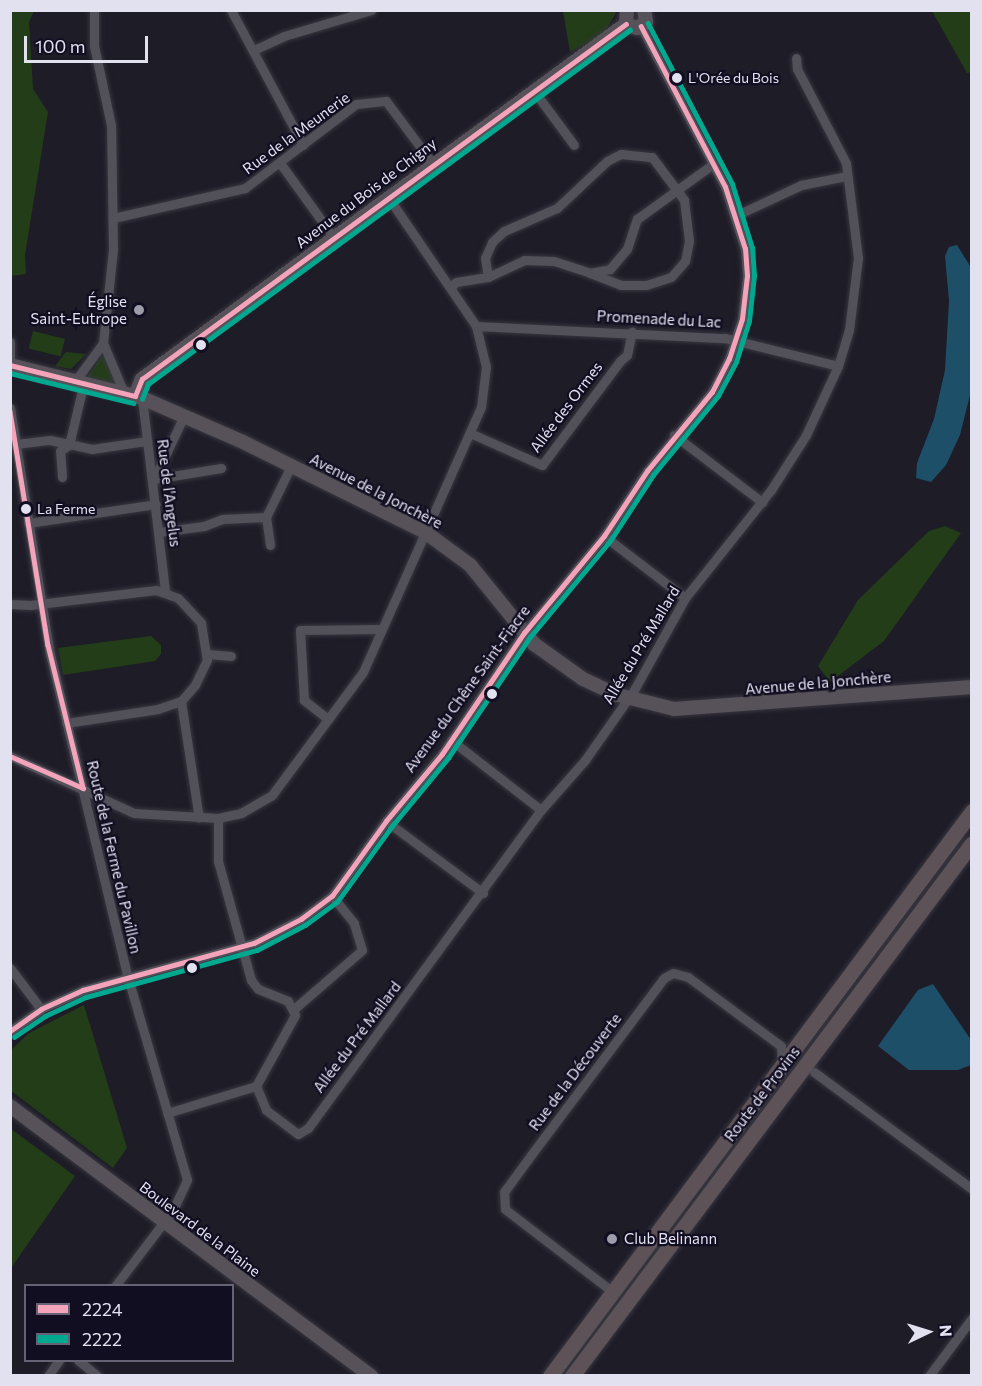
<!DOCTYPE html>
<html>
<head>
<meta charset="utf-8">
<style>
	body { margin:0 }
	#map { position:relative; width:982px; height:1386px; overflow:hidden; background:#1e1c27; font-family:Commissioner,sans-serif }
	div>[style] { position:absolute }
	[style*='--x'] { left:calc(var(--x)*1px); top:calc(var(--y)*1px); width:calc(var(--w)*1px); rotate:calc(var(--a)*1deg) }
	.green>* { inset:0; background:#233d18; transform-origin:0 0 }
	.water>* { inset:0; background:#1e4f69 }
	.roads { filter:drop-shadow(0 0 2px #383740) drop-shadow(0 0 2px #383740) }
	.street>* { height:9px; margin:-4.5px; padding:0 4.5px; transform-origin:4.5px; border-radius:4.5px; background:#52515a }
	.secondary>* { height:14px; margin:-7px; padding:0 7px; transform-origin:7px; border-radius:7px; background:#575259 }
	.primary>* { height:15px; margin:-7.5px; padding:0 7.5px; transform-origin:7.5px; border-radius:7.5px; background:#5d5257 }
	.bus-1>* { height:4.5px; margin:-2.25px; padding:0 2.25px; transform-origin:2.25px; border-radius:2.25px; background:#f3a4ba }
	.bus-2>* { height:4.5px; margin:-2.25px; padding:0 2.25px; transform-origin:2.25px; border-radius:2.25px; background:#00a88f }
	.dots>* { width:16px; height:16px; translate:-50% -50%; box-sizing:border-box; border:3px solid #120e22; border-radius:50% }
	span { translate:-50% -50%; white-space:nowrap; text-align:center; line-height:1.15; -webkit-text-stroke:4.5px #120e22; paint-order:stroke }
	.bus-label { font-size:14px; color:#e2e1f0 }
	.left { translate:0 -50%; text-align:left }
	.street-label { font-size:15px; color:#e2e1f0 }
	.poi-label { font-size:15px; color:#e2e1f0 }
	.right { translate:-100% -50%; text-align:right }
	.frame { position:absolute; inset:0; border:12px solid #e2e1f0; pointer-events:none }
	.legend { position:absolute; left:24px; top:1284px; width:210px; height:78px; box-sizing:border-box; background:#120e22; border:2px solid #656274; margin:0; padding:8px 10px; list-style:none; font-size:18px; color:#e2e1f0 }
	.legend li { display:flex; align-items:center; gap:12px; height:30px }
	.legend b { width:30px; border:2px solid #656274 }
	.north { position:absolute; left:898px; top:1302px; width:60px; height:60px; -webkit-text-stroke:4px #120e22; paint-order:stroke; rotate:86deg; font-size:16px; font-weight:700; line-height:24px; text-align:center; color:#e2e1f0 }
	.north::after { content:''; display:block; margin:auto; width:21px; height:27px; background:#e2e1f0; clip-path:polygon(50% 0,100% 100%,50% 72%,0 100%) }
	.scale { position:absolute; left:24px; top:36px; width:124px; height:27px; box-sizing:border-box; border:3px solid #e2e1f0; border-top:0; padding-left:8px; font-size:18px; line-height:21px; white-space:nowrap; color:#e2e1f0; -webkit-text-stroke:4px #120e22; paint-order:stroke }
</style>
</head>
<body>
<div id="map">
	<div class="green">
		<div style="clip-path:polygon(10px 11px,34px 11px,29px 22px,33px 89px,48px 112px,25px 255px,26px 274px,11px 276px)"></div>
		<div style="clip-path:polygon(563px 11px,617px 11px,603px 35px,570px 52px)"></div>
		<div style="clip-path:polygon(932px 11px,971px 11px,971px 72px,967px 73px)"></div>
		<div style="left:33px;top:331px;width:33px;height:18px;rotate:14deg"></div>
		<div style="clip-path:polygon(66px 352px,86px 354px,71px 369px,55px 366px)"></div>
		<div style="clip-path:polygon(102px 355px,105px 355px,119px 386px,86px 378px)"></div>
		<div style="clip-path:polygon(945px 526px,961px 533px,884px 641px,830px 682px,818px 666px,858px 600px,929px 531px)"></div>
		<div style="clip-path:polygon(151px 636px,161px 645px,161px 654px,155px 661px,63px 675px,58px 648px)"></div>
		<div style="clip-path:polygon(84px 1005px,127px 1148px,113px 1168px,11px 1091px,11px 1050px,29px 1033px)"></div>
		<div style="clip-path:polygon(11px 1129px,75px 1176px,11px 1268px)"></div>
	</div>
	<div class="water">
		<div style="clip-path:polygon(957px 245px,970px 266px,971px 281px,971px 391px,960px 435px,946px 465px,931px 482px,916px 478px,917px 463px,934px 419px,945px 370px,949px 301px,945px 256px,949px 247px)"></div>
		<div style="clip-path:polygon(933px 984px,971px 1040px,971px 1065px,958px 1070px,909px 1070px,878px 1046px,918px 990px)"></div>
	</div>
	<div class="roads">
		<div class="street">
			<div style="--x:231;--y:10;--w:153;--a:61.9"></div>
			<div style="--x:254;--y:50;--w:33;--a:-25"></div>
			<div style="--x:284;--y:36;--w:91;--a:-16.6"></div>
			<div style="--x:534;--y:91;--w:67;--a:53.5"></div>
			<div style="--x:280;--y:163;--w:92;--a:54.2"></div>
			<div style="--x:737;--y:215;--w:71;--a:-25.1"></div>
			<div style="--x:801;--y:185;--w:47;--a:-11.1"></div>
			<div style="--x:113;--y:218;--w:135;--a:-12.8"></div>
			<div style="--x:245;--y:188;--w:139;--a:-37.1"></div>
			<div style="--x:356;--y:104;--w:30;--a:-6"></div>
			<div style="--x:386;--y:101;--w:79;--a:53.3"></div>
			<div style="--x:488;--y:277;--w:19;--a:-99"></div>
			<div style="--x:485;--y:258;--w:17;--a:-66"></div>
			<div style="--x:492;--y:242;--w:16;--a:-43"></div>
			<div style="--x:504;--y:231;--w:58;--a:-23.5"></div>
			<div style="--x:557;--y:208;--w:69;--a:-43.2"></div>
			<div style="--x:607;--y:161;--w:16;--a:-27"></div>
			<div style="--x:621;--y:154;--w:31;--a:6"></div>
			<div style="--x:652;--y:157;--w:54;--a:53.3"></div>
			<div style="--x:684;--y:200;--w:41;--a:83"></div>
			<div style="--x:689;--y:241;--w:20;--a:101"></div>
			<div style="--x:685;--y:261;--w:21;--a:131"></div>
			<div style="--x:671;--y:277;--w:26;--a:162"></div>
			<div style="--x:646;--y:285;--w:25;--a:180"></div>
			<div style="--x:621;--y:285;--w:33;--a:-159"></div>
			<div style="--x:451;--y:287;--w:7;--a:-45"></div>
			<div style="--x:456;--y:282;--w:32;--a:-9"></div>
			<div style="--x:488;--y:277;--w:40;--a:-25"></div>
			<div style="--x:524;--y:260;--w:30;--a:2"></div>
			<div style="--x:554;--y:261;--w:38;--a:18"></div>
			<div style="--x:590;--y:273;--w:20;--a:-11"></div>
			<div style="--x:610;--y:269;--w:26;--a:-50"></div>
			<div style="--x:627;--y:249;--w:32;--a:-72"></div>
			<div style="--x:637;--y:219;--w:94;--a:-35.9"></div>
			<div style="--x:476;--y:326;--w:249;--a:2.8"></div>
			<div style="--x:725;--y:338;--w:116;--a:13.9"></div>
			<div style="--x:10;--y:342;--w:17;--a:90"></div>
			<div style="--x:103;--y:343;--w:54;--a:67.2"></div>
			<div style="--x:76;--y:380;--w:46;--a:-53.9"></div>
			<div style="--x:103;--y:343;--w:95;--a:-83.9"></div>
			<div style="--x:113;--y:249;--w:124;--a:-90.9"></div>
			<div style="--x:111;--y:125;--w:81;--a:-102.1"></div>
			<div style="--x:94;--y:46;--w:36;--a:-90"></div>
			<div style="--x:142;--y:398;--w:194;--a:83.2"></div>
			<div style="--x:10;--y:408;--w:249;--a:80.8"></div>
			<div style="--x:50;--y:654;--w:333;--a:76.5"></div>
			<div style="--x:128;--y:978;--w:210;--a:73.7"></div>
			<div style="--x:187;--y:1180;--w:33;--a:115"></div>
			<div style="--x:173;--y:1210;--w:96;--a:127.3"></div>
			<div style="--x:470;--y:433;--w:79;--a:24"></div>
			<div style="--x:542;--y:465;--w:130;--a:-53.1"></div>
			<div style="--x:620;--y:361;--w:9;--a:-41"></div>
			<div style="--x:627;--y:355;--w:24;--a:-78"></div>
			<div style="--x:674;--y:435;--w:111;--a:37.3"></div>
			<div style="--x:16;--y:444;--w:34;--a:-7"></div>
			<div style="--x:50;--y:440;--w:43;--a:12.1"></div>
			<div style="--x:92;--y:449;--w:56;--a:-8.3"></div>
			<div style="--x:62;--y:477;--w:26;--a:-94"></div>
			<div style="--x:60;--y:451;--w:11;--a:-34"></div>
			<div style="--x:69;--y:445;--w:65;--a:-76.6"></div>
			<div style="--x:154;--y:479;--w:68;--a:-64.6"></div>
			<div style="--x:154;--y:479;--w:68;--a:-9.3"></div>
			<div style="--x:28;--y:523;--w:129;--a:-8.4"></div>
			<div style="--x:159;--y:532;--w:45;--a:-7.6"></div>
			<div style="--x:204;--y:526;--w:19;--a:-21"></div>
			<div style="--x:222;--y:519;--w:44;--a:-2.6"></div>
			<div style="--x:604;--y:536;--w:102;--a:37.4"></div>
			<div style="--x:270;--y:545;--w:28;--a:-98"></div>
			<div style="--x:266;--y:517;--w:57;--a:-63.9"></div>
			<div style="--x:10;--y:604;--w:20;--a:3"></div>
			<div style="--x:30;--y:605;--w:127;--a:-6.8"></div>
			<div style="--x:156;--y:590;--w:23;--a:20"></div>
			<div style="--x:178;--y:598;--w:34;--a:47"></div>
			<div style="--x:201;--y:623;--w:37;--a:81"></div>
			<div style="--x:207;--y:660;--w:28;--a:116"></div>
			<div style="--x:195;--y:685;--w:21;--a:131"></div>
			<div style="--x:181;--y:701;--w:24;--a:161"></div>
			<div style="--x:158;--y:709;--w:93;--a:171.3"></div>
			<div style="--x:208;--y:654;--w:23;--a:5"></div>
			<div style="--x:181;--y:701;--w:118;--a:81.3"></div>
			<div style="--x:328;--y:719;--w:31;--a:-142"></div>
			<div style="--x:304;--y:700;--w:70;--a:-93.3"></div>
			<div style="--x:300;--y:630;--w:81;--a:-0.7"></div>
			<div style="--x:451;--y:740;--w:114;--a:37.9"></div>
			<div style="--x:10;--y:756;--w:136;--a:24.7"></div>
			<div style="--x:134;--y:813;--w:84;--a:3.4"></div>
			<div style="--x:218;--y:818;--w:24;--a:-12"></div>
			<div style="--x:241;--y:813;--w:36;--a:-30"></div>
			<div style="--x:272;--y:795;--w:153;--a:-53.5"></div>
			<div style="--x:363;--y:672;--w:290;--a:-66"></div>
			<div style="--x:481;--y:407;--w:40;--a:-82.9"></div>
			<div style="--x:486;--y:367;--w:42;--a:-103.7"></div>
			<div style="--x:476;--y:326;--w:156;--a:-124.3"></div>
			<div style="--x:386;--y:821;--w:121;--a:36.6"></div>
			<div style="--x:10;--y:968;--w:51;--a:52.9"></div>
			<div style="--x:294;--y:1009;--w:90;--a:-40.9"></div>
			<div style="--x:362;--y:950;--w:28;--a:-107"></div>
			<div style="--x:354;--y:923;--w:35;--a:-129"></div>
			<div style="--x:10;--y:1031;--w:38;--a:-35"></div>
			<div style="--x:41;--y:1009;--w:46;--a:-24.3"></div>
			<div style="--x:83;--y:990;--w:177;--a:-15.4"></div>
			<div style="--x:254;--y:943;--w:53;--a:-27.1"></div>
			<div style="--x:301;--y:919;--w:39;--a:-37"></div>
			<div style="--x:332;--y:896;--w:92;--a:-54.2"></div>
			<div style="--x:386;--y:821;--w:87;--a:-50.1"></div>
			<div style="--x:442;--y:754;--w:146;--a:-55.9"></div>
			<div style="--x:524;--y:633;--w:126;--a:-50.5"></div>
			<div style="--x:604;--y:536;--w:78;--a:-56.5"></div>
			<div style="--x:647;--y:471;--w:102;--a:-50.6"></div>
			<div style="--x:712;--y:392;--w:37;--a:-63"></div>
			<div style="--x:729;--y:359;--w:42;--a:-72"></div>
			<div style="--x:742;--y:319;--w:43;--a:-83.4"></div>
			<div style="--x:747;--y:276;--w:27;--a:-94"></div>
			<div style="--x:745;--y:249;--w:65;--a:-107.9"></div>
			<div style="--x:725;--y:187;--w:181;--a:-117.7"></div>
			<div style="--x:814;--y:1072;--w:197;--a:36.5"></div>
			<div style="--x:256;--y:1086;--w:26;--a:67"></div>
			<div style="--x:266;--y:1110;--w:40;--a:37"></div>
			<div style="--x:298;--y:1134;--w:12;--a:-31"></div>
			<div style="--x:308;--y:1128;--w:394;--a:-53.8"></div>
			<div style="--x:541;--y:810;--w:67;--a:-48.7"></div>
			<div style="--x:585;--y:760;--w:85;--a:-55"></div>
			<div style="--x:634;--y:690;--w:105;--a:-61"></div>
			<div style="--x:685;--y:598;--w:138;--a:-51.5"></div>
			<div style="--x:771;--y:490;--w:65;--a:-57.5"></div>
			<div style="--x:806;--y:435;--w:76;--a:-65.1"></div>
			<div style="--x:838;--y:366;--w:38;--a:-73"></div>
			<div style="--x:849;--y:330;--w:73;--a:-82.9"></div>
			<div style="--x:858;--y:258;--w:96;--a:-97.2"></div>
			<div style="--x:846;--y:163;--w:106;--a:-117.5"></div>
			<div style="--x:797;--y:69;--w:11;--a:-95"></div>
			<div style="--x:167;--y:1113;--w:93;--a:-16.9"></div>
			<div style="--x:256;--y:1086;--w:81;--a:-61.2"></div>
			<div style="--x:295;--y:1015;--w:16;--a:-117"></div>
			<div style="--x:288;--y:1001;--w:32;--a:-158"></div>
			<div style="--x:258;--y:989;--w:11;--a:-128"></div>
			<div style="--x:251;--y:980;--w:123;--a:-105.5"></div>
			<div style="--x:218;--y:861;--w:43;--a:-90"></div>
			<div style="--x:613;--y:1292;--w:136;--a:-142.5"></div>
			<div style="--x:505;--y:1209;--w:17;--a:-93"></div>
			<div style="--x:504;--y:1192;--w:46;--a:-53.9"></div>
			<div style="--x:531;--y:1155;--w:221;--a:-53.1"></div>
			<div style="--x:664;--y:978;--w:10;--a:-29"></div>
			<div style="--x:673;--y:973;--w:16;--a:15"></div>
			<div style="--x:688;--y:977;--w:116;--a:36.6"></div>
			<div style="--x:781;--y:1046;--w:19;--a:87"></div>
			<div style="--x:78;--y:1360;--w:25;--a:40"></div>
			<div style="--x:48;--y:1376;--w:19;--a:-55"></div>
			<div style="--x:929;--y:1376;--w:72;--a:-53.4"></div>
		</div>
		<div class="secondary">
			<div style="--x:627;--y:10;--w:14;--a:94"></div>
			<div style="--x:626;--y:24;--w:12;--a:20"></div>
			<div style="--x:637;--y:28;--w:11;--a:-34"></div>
			<div style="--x:646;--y:22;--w:12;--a:-99"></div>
			<div style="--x:10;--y:365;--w:136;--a:14"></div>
			<div style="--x:142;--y:398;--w:110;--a:23.5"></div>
			<div style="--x:243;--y:442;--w:203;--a:26.3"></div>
			<div style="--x:425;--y:532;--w:56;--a:36.3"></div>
			<div style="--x:470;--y:565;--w:102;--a:51"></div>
			<div style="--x:534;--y:644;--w:60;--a:35.5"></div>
			<div style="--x:583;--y:679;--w:38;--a:25"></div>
			<div style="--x:618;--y:695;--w:58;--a:14"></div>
			<div style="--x:674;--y:709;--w:299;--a:-4.2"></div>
			<div style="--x:135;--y:396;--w:18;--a:-68"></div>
			<div style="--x:142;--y:379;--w:600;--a:-36.26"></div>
			<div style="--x:10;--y:1106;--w:451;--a:36.8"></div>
		</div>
		<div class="primary">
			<div style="--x:550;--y:1376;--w:705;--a:-53.24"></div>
			<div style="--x:572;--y:1376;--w:666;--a:-53.11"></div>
		</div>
	</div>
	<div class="bus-1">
		<div style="--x:10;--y:365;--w:129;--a:13.9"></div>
		<div style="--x:135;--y:396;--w:18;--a:-68"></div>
		<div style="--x:142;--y:379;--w:600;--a:-36.26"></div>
		<div style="--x:10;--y:411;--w:237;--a:80.8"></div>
		<div style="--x:48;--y:645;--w:147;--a:76.2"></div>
		<div style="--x:10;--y:756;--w:80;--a:23.7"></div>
		<div style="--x:10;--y:1031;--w:38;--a:-35"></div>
		<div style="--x:41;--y:1009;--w:46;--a:-24.3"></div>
		<div style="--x:83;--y:990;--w:177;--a:-15.4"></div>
		<div style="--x:254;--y:943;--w:53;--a:-27.1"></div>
		<div style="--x:301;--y:919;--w:39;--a:-37"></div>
		<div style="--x:332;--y:896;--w:92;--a:-54.2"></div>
		<div style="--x:386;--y:821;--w:87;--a:-50.1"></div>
		<div style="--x:442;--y:754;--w:146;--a:-55.9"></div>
		<div style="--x:524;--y:633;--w:126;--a:-50.5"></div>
		<div style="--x:604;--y:536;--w:78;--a:-56.5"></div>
		<div style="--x:647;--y:471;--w:102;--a:-50.6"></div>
		<div style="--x:712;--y:392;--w:37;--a:-63"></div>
		<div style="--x:729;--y:359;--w:42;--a:-72"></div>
		<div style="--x:742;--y:319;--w:43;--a:-83.4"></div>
		<div style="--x:747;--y:276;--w:27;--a:-94"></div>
		<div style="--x:745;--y:249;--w:65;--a:-107.9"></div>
		<div style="--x:725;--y:187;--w:181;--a:-117.7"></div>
	</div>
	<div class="bus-2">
		<div style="--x:10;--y:373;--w:127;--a:13.7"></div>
		<div style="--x:142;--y:399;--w:16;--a:-68"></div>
		<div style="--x:148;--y:384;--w:598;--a:-36.3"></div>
		<div style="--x:14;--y:1037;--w:37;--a:-34"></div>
		<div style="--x:45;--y:1016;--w:45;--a:-24.9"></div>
		<div style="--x:86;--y:997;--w:177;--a:-15.4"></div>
		<div style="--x:257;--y:950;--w:54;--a:-27.5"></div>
		<div style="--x:305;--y:925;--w:39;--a:-36"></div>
		<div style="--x:337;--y:902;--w:94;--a:-54.1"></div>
		<div style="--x:392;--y:826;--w:88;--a:-50.5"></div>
		<div style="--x:448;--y:758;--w:146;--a:-55.9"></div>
		<div style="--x:530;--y:637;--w:125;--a:-50.2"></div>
		<div style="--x:610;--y:541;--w:79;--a:-56.9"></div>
		<div style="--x:653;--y:475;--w:102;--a:-50.6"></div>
		<div style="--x:718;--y:396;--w:38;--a:-62"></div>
		<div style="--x:736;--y:362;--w:43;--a:-72.4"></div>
		<div style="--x:749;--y:321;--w:45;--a:-83.7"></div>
		<div style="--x:754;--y:276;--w:28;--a:-94"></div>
		<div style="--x:752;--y:248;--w:67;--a:-107.4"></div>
		<div style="--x:732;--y:184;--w:181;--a:-117.7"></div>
	</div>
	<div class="dots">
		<div style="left:677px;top:78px;background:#e2e1f0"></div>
		<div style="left:139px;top:310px;background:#9d9caa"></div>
		<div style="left:201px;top:345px;background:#e2e1f0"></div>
		<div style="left:26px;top:509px;background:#e2e1f0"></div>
		<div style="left:492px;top:694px;background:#e2e1f0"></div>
		<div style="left:192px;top:968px;background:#e2e1f0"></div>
		<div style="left:612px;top:1239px;background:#9d9caa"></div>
	</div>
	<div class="bus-label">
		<span class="left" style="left:688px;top:78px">L'Orée du Bois</span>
		<span class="left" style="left:37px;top:509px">La Ferme</span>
	</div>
	<div class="street-label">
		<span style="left:296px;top:133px;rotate:-36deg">Rue de la Meunerie</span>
		<span style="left:366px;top:193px;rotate:-37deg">Avenue du Bois de Chigny</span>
		<span style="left:659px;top:319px;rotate:3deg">Promenade du Lac</span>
		<span style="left:566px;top:407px;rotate:-53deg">Allée des Ormes</span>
		<span style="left:376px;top:491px;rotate:27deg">Avenue de la Jonchère</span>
		<span style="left:169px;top:493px;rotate:83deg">Rue de l'Angelus</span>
		<span style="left:641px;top:645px;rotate:-59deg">Allée du Pré Mallard</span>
		<span style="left:818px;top:683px;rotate:-5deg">Avenue de la Jonchère</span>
		<span style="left:467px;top:689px;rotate:-54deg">Avenue du Chêne Saint-Fiacre</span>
		<span style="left:114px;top:857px;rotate:77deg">Route de la Ferme du Pavillon</span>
		<span style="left:357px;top:1037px;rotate:-53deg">Allée du Pré Mallard</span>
		<span style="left:575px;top:1072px;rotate:-53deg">Rue de la Découverte</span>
		<span style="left:762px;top:1094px;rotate:-53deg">Route de Provins</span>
		<span style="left:200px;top:1229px;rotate:37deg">Boulevard de la Plaine</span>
	</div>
	<div class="poi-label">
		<span class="right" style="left:127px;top:310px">Église<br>Saint-Eutrope</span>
		<span class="left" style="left:624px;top:1239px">Club Belinann</span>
	</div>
	<div class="frame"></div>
	<ul class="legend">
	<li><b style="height:8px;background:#f3a4ba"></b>2224</li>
	<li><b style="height:8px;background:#00a88f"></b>2222</li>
	</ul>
	<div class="north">N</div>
	<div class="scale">100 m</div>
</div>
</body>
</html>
